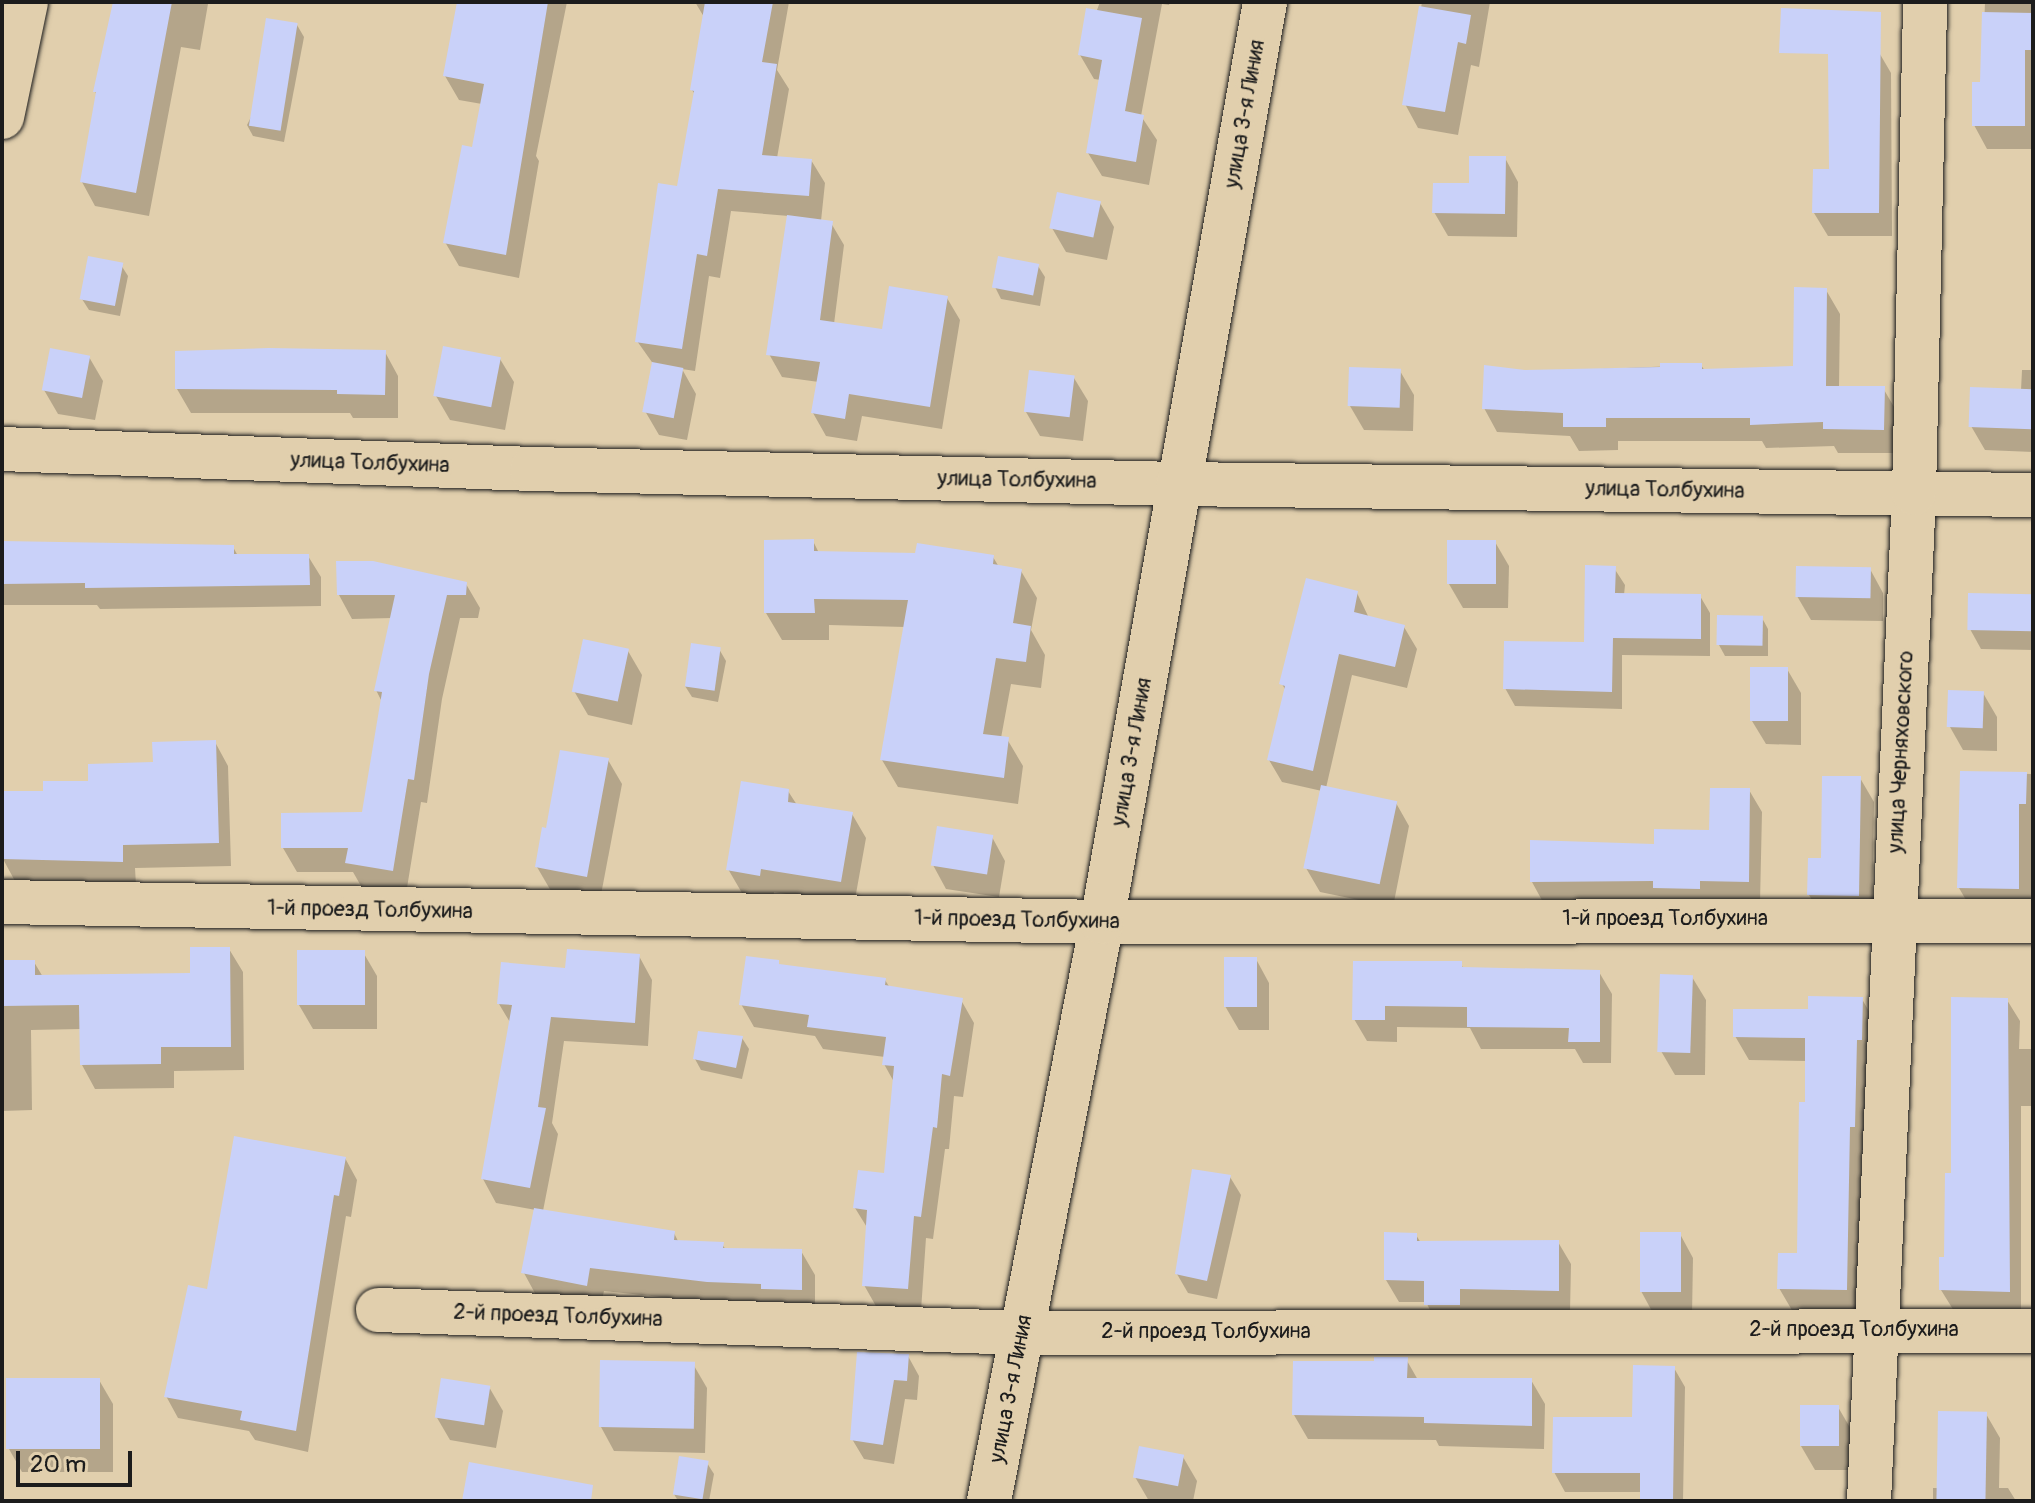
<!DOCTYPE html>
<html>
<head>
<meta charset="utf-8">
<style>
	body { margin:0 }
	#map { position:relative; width:2035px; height:1503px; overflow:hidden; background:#e1cfad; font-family:Pangolin,sans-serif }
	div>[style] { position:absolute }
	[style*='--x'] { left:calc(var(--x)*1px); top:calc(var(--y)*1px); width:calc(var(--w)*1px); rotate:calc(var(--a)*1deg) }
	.shadow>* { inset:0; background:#0003 }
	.building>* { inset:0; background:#c9d1f9; transform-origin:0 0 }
	.roads { filter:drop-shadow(0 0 2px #1c1c1c) drop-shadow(0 0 2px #1c1c1c) }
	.street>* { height:44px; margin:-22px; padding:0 22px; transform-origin:22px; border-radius:22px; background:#e1cfad }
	span { translate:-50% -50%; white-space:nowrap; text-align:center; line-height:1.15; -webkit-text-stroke:6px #e1cfad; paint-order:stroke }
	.street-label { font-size:22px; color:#1c1c1c }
	.frame { position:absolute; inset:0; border:4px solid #1c1c1c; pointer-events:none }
	.scale { position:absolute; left:16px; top:1451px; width:116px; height:36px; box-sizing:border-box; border:4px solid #1c1c1c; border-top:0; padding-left:10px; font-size:24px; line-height:28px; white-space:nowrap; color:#1c1c1c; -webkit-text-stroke:6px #e1cfad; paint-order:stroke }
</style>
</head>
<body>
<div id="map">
	<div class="shadow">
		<div style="clip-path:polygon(114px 2px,208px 4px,200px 50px,181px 47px,149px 216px,95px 206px,82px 182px,97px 96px,95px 91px)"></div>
		<div style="clip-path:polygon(459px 2px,567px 2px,536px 156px,539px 161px,519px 278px,459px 266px,445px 242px,473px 149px,482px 104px,459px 100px,445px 76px)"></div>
		<div style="clip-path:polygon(695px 2px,789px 2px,777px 70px,789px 89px,777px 158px,811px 160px,825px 183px,821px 221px,831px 223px,844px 245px,834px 324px,883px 332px,947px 298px,960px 320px,942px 429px,862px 416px,857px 441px,826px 436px,813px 413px,819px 382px,782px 377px,769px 354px,789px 216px,731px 211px,720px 278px,709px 276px,695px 371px,682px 369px,696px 394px,687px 440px,659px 435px,645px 411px,654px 365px,637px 341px,678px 189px,696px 96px,692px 90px,704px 17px)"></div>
		<div style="clip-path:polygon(1100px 2px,1170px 2px,1169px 5px,1162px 4px,1141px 116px,1157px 140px,1149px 185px,1102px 176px,1088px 153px,1101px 80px,1094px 79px,1080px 55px)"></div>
		<div style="clip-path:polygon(1422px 2px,1490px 2px,1479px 67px,1471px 65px,1458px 135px,1418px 128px,1405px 104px)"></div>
		<div style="clip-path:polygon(1985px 2px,2033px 2px,2033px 149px,1987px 149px,1974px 125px,1982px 84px)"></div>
		<div style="clip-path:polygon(297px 25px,304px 37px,284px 142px,253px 136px,247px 125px)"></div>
		<div style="clip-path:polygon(1877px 49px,1891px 73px,1892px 236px,1828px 236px,1814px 213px)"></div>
		<div style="clip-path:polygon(1505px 158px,1518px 182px,1517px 237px,1448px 236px,1434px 212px)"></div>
		<div style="clip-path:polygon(1100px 203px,1114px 227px,1107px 260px,1066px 252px,1052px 228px)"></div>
		<div style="clip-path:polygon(121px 265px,128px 276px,120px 316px,89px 310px,82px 299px)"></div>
		<div style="clip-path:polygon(1038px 266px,1045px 277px,1040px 306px,1001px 299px,995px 287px)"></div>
		<div style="clip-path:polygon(1826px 290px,1840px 314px,1839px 388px,1883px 388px,1897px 412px,1897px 453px,1838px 453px,1834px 446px,1766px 448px,1762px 441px,1618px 441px,1618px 450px,1579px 451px,1570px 436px,1497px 432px,1484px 408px,1525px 372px,1701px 365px,1705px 371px,1795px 368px)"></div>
		<div style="clip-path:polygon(385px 352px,398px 376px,398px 418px,353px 418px,350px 413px,191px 413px,177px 389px)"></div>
		<div style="clip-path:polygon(89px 357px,103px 381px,95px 420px,58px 414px,44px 390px)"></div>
		<div style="clip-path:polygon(500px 359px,514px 382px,505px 430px,450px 420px,436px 396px)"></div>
		<div style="clip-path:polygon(2022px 370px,2033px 370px,2033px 452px,1985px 450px,1971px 426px,2021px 390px)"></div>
		<div style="clip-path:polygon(1400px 371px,1414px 395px,1413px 431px,1364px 430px,1350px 406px)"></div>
		<div style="clip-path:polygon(1074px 378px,1088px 401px,1083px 441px,1040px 436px,1026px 412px)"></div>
		<div style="clip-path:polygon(813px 541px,819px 553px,993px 557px,999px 567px,1021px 571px,1037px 598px,1031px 630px,1045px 655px,1041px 688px,1011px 684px,1001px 738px,1007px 739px,1023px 766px,1018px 804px,898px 787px,882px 760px,905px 627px,829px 625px,829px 640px,782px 640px,766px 613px)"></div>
		<div style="clip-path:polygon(1495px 542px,1509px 566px,1508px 608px,1463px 608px,1449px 584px)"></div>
		<div style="clip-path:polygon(2px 543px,233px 547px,238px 556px,308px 556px,321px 577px,321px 606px,100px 609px,97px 605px,2px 605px)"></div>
		<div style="clip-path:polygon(1614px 568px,1625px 585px,1624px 595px,1700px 596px,1710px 613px,1710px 656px,1622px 655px,1622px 709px,1515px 706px,1505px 688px,1586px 644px)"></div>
		<div style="clip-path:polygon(1870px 569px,1883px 593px,1883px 621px,1811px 620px,1797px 596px)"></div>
		<div style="clip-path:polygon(466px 584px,480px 608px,478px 618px,460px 618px,442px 699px,427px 803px,421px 802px,406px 894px,361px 886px,353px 872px,297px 872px,283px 848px,364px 814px,382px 702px,376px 690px,392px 618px,352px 619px,339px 595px)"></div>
		<div style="clip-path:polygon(1357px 593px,1369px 618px,1404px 627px,1417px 649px,1407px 688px,1352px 675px,1326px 788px,1396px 803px,1409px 826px,1393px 907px,1320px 892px,1306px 868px,1322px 791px,1282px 782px,1269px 760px,1286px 691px,1282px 684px)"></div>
		<div style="clip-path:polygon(2033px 596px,2033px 650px,1981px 649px,1970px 629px)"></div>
		<div style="clip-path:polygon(1762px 618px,1768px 629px,1768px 656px,1725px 656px,1719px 645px)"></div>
		<div style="clip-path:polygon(719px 649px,726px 661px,718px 702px,692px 697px,685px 686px)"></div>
		<div style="clip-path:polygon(628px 651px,642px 675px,632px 725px,588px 715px,574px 691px)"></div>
		<div style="clip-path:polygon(1787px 669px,1801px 693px,1801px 745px,1766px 744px,1752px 721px)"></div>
		<div style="clip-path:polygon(1983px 693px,1997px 717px,1997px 751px,1963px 750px,1950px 727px)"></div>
		<div style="clip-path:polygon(215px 742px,228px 766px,231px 866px,135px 868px,136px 885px,16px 883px,3px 859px,45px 793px,155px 764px)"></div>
		<div style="clip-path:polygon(608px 760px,622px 784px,600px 900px,551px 891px,537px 867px,548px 831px)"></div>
		<div style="clip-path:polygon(1962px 773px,2033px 774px,2033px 913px,1973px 912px,1959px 888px)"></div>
		<div style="clip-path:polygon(1860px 778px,1874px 802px,1872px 919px,1823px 919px,1809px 895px)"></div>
		<div style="clip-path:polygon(1749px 790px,1762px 812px,1760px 903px,1544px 904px,1532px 882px,1711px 832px)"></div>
		<div style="clip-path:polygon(788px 791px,797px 805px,852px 814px,866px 838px,854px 905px,774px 892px,773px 899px,742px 893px,728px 869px)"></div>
		<div style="clip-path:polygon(992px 837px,1005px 861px,999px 897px,946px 889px,933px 865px)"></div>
		<div style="clip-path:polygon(229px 949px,243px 972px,244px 1070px,174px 1071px,174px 1088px,95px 1089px,82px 1065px,81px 1029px,31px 1030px,32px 1110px,2px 1111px,2px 962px,34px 962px,43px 977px,192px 975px)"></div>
		<div style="clip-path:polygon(363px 952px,377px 976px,377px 1029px,313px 1029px,299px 1005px)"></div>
		<div style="clip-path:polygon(639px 956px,652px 980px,648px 1046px,564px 1041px,552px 1123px,558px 1134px,543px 1211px,674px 1233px,679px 1243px,722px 1244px,726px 1250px,801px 1251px,815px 1275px,815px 1313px,604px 1291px,600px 1309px,537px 1297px,524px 1273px,536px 1210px,496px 1203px,483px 1179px,511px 1024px,499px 1004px,567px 970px)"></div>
		<div style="clip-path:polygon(1256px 959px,1269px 983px,1269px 1030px,1239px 1030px,1225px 1006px)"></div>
		<div style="clip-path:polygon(778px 962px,781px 967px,885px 980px,890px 988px,961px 1000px,974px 1023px,963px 1097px,954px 1096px,949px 1149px,945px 1149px,933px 1239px,926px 1238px,921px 1311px,877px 1308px,864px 1285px,868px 1229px,855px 1208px,886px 1175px,894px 1082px,884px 1064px,885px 1057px,823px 1049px,815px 1036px,754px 1027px,741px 1004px)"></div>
		<div style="clip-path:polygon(1460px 963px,1464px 969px,1599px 972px,1612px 994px,1611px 1063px,1583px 1063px,1575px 1049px,1481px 1049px,1470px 1028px,1397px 1027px,1397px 1042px,1367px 1041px,1354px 1019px)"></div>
		<div style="clip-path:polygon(1692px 977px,1706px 1000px,1705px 1075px,1675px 1075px,1661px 1051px)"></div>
		<div style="clip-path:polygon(1862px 999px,1875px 1022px,1868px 1150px,1862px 1150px,1859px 1313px,1793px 1312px,1779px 1288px,1799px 1255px,1807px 1061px,1749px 1060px,1735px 1036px,1810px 1011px)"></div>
		<div style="clip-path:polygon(2007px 1000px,2020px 1021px,2019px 1049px,2033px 1049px,2033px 1106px,2021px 1106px,2021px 1313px,1954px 1311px,1941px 1290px,1953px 1175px)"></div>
		<div style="clip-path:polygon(742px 1038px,749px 1049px,742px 1079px,701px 1070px,695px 1059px)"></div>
		<div style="clip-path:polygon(345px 1158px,357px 1180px,351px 1217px,346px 1216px,308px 1452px,255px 1440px,249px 1431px,178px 1418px,166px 1396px,209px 1292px)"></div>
		<div style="clip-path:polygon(1230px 1177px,1241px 1195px,1217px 1299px,1188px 1293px,1177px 1274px)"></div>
		<div style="clip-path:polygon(1680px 1234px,1693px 1258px,1692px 1316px,1654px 1315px,1641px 1291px)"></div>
		<div style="clip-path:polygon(1416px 1235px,1421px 1243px,1558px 1242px,1571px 1264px,1570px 1312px,1438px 1326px,1426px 1302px,1399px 1302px,1386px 1280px)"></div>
		<div style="clip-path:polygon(908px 1356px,919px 1376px,917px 1400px,905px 1399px,894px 1464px,864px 1459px,852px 1439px)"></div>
		<div style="clip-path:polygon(1406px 1359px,1418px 1380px,1531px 1380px,1545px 1404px,1544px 1449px,1439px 1446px,1436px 1440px,1308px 1439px,1294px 1415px,1376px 1363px)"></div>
		<div style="clip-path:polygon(693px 1364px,707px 1388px,705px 1453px,614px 1451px,601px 1427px)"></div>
		<div style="clip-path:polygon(1674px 1368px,1685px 1387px,1683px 1501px,1643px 1501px,1642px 1492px,1565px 1492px,1554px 1472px,1634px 1419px)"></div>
		<div style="clip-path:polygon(99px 1380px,113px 1404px,113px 1472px,22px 1472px,9px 1449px)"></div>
		<div style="clip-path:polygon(489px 1387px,503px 1411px,496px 1448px,450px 1440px,436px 1416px)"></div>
		<div style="clip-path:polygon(1838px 1407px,1852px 1431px,1851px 1470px,1815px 1470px,1801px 1446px)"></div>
		<div style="clip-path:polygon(1986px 1414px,2000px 1438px,1999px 1488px,2008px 1488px,2016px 1501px,1933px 1501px,1933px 1488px,1939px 1488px)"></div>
		<div style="clip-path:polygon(1183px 1457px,1197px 1481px,1193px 1501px,1149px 1501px,1135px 1477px)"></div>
		<div style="clip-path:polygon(707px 1463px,714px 1474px,709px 1501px,678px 1501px,674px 1494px)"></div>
	</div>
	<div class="building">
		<div style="clip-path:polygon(113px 2px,172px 2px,136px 193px,80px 182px,96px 92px,93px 92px)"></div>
		<div style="clip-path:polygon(457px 2px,548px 2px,506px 255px,443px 243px,462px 145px,472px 147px,484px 84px,443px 76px)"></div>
		<div style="clip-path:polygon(705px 2px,773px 2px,762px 62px,777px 64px,762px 155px,812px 159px,809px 196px,718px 189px,707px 256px,697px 254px,682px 349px,635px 342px,658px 183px,677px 186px,694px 91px,690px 90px)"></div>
		<div style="clip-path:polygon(1419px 6px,1471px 15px,1466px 44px,1458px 42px,1445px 112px,1402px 105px)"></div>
		<div style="clip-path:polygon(1086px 8px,1142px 18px,1125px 111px,1144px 115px,1136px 162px,1086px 153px,1102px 60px,1078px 55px)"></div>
		<div style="clip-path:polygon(1781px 8px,1881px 12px,1879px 213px,1812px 213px,1813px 169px,1829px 169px,1828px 54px,1779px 53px)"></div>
		<div style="clip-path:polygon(1982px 12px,2033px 13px,2033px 50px,2025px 50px,2025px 126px,1972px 126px,1972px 82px,1980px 82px)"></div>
		<div style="left:266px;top:18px;width:32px;height:109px;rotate:9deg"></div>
		<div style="clip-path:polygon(1469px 156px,1506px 156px,1505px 214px,1432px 213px,1433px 183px,1469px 183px)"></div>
		<div style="left:1057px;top:192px;width:45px;height:37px;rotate:12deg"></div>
		<div style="clip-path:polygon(787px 215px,833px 221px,820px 320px,882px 329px,889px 286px,948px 296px,930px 407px,849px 394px,845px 419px,811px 413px,820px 362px,766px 355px)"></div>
		<div style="left:88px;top:256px;width:36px;height:44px;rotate:11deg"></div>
		<div style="left:998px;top:256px;width:42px;height:32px;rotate:11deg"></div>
		<div style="clip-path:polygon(1794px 287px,1827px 288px,1826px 386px,1885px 386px,1884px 430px,1823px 429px,1823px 422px,1750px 425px,1750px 418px,1606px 418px,1606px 427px,1563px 427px,1563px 413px,1482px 409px,1484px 365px,1525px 370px,1660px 367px,1660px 363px,1702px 363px,1702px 369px,1793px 366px)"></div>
		<div style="left:443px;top:346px;width:59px;height:51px;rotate:11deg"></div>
		<div style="left:50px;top:348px;width:41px;height:43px;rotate:11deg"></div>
		<div style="clip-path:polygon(269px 348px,386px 350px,385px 395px,337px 394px,337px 390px,175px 389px,175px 351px)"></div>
		<div style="left:652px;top:362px;width:32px;height:51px;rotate:11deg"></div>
		<div style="left:1349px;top:367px;width:52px;height:39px;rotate:2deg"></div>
		<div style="left:1029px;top:370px;width:46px;height:42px;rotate:7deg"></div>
		<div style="left:1970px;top:387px;width:63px;height:40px;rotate:2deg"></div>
		<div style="clip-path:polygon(814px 539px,814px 551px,915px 553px,917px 543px,994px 555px,993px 564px,1022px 569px,1013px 623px,1031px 626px,1026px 662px,996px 658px,983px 734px,1009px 737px,1004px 778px,880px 760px,908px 600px,814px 599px,815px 613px,764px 613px,764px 540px)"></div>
		<div style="left:1447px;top:540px;width:49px;height:44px"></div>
		<div style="clip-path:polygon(2px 541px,234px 545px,234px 554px,309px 554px,310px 585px,85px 588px,85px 583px,2px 584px)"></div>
		<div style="clip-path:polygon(336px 561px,373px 561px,467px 582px,466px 595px,447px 595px,429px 674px,414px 780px,408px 779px,393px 871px,345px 863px,348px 848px,281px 848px,281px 813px,362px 812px,382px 692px,374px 691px,395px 595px,337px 595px)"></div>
		<div style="clip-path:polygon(1585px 565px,1616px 566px,1615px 593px,1701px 594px,1701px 639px,1613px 638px,1612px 692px,1503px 689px,1504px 641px,1584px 642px)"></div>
		<div style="left:1796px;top:566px;width:75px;height:31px;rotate:1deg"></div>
		<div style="clip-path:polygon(1306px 578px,1358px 591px,1354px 612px,1405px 625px,1395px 667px,1339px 654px,1313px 771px,1267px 760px,1285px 686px,1279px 684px)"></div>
		<div style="left:1968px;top:593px;width:65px;height:37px;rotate:1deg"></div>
		<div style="left:1717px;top:615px;width:46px;height:30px;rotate:1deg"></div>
		<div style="left:583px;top:639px;width:47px;height:54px;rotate:12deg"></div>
		<div style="left:691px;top:643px;width:30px;height:44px;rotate:8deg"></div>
		<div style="left:1750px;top:667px;width:38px;height:54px"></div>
		<div style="left:1948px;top:690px;width:36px;height:37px;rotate:2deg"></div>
		<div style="clip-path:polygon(216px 740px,219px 843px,123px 845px,123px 862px,2px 859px,2px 791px,43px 791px,43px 781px,88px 781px,88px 764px,153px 762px,152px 742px)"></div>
		<div style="clip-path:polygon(560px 750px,609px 758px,587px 877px,535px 867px,542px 827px,546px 828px)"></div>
		<div style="clip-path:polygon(1960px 771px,2027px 772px,2026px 804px,2019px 804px,2019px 889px,1957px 888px)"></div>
		<div style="clip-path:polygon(1822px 776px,1861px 776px,1859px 896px,1807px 895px,1808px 858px,1821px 858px)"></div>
		<div style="clip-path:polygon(741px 781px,789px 789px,788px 802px,853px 812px,841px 882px,761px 869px,760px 876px,726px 870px)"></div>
		<div style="left:1321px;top:785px;width:78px;height:85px;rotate:12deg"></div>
		<div style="clip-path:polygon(1710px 788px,1750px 788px,1749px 882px,1700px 881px,1700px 889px,1653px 888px,1653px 881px,1530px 882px,1530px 840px,1654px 844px,1654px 829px,1709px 830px)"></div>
		<div style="left:937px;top:826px;width:57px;height:40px;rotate:9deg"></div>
		<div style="clip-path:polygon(190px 947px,230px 947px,231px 1047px,161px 1047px,161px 1064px,80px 1065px,79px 1005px,2px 1006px,2px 960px,35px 960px,35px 975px,190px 973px)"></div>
		<div style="clip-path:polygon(567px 949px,640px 954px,635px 1023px,551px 1017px,538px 1107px,546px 1108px,530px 1188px,481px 1179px,512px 1005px,497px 1004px,501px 962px,565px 968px)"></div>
		<div style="left:365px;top:950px;width:55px;height:68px;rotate:90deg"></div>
		<div style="clip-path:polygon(746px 956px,779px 960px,779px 964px,886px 978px,885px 985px,963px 998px,950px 1076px,942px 1074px,937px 1128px,933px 1127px,921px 1217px,914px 1216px,908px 1289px,862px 1286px,867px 1210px,853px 1208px,858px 1170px,884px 1173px,894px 1066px,882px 1065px,886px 1037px,807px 1027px,809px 1015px,739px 1005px)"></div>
		<div style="left:1224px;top:957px;width:33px;height:50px"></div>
		<div style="clip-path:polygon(1353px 961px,1462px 961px,1462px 967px,1600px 970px,1600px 1042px,1568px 1042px,1569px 1028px,1467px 1027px,1467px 1007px,1385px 1006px,1385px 1020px,1352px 1020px)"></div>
		<div style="left:1660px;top:974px;width:33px;height:78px;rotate:2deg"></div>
		<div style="clip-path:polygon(1808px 996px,1863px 997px,1862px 1040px,1857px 1040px,1855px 1127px,1850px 1127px,1847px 1290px,1777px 1289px,1778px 1253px,1797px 1253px,1799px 1102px,1805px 1102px,1805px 1038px,1733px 1037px,1733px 1009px,1808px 1009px)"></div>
		<div style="clip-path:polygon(1951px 997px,2008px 998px,2010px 1292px,1939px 1290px,1939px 1257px,1944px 1257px,1945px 1173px,1951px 1173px)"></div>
		<div style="clip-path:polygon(698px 1031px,743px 1036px,736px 1068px,693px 1059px)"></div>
		<div style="clip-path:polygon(234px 1136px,346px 1157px,339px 1196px,334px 1195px,296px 1431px,240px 1420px,242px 1411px,164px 1397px,188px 1285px,207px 1289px)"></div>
		<div style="clip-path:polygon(1192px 1169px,1231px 1175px,1207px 1281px,1175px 1274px)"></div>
		<div style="clip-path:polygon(534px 1208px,675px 1231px,674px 1240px,724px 1242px,723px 1248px,802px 1249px,802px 1290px,761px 1289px,761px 1284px,707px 1282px,590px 1268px,587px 1286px,521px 1273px)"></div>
		<div style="clip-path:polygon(1384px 1232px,1417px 1233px,1417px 1241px,1559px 1240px,1559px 1291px,1460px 1289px,1460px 1305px,1424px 1305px,1424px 1281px,1384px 1280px)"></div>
		<div style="left:1640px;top:1232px;width:41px;height:60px"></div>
		<div style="clip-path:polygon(857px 1352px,909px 1354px,907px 1381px,894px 1380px,883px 1445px,850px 1440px)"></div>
		<div style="clip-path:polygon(1374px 1357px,1408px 1357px,1407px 1378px,1532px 1378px,1532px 1426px,1424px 1423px,1424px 1417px,1292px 1415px,1293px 1361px,1374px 1361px)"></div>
		<div style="left:600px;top:1360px;width:95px;height:67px;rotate:1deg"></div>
		<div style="clip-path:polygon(1633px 1365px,1675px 1366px,1673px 1501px,1640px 1500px,1640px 1473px,1552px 1473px,1553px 1417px,1632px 1417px)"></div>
		<div style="left:100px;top:1378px;width:71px;height:94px;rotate:90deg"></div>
		<div style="left:441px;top:1378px;width:50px;height:40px;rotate:9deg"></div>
		<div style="left:1800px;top:1405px;width:39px;height:41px"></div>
		<div style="left:1938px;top:1411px;width:49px;height:90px;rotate:1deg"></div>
		<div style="left:1139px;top:1446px;width:46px;height:32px;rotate:11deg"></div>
		<div style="left:679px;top:1456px;width:30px;height:39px;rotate:9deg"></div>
		<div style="clip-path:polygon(469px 1462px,593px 1485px,591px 1501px,462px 1501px)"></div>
	</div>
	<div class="roads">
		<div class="street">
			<div style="--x:2;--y:117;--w:117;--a:-78.2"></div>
			<div style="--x:2;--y:449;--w:530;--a:2.16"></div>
			<div style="--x:532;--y:469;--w:646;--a:1.33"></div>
			<div style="--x:1178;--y:484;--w:855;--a:0.74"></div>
			<div style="--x:2;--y:902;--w:1100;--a:1.04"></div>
			<div style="--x:1102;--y:922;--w:931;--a:-0.06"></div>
			<div style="--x:378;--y:1310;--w:644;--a:2.05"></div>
			<div style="--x:1022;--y:1333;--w:1011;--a:-0.11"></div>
			<div style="--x:989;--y:1501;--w:590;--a:-78.96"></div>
			<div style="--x:1102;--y:922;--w:934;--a:-79.95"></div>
			<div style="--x:1869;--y:1501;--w:1009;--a:-87.44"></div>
			<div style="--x:1914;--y:493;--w:491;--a:-88.7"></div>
		</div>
	</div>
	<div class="street-label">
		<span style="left:1245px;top:114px;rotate:-80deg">улица 3-я Линия</span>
		<span style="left:370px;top:463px;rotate:2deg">улица Толбухина</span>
		<span style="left:1017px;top:480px;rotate:1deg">улица Толбухина</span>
		<span style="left:1665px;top:490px;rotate:1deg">улица Толбухина</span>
		<span style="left:1132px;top:752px;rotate:-80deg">улица 3-я Линия</span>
		<span style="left:1901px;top:752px;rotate:-87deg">улица Черняховского</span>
		<span style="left:370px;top:910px;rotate:1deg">1-й проезд Толбухина</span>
		<span style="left:1665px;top:919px">1-й проезд Толбухина</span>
		<span style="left:1017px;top:920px;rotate:1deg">1-й проезд Толбухина</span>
		<span style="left:558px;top:1316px;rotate:2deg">2-й проезд Толбухина</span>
		<span style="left:1854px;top:1330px">2-й проезд Толбухина</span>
		<span style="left:1206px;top:1332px">2-й проезд Толбухина</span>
		<span style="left:1011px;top:1389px;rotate:-79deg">улица 3-я Линия</span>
	</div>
	<div class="frame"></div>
	<div class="scale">20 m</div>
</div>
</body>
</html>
